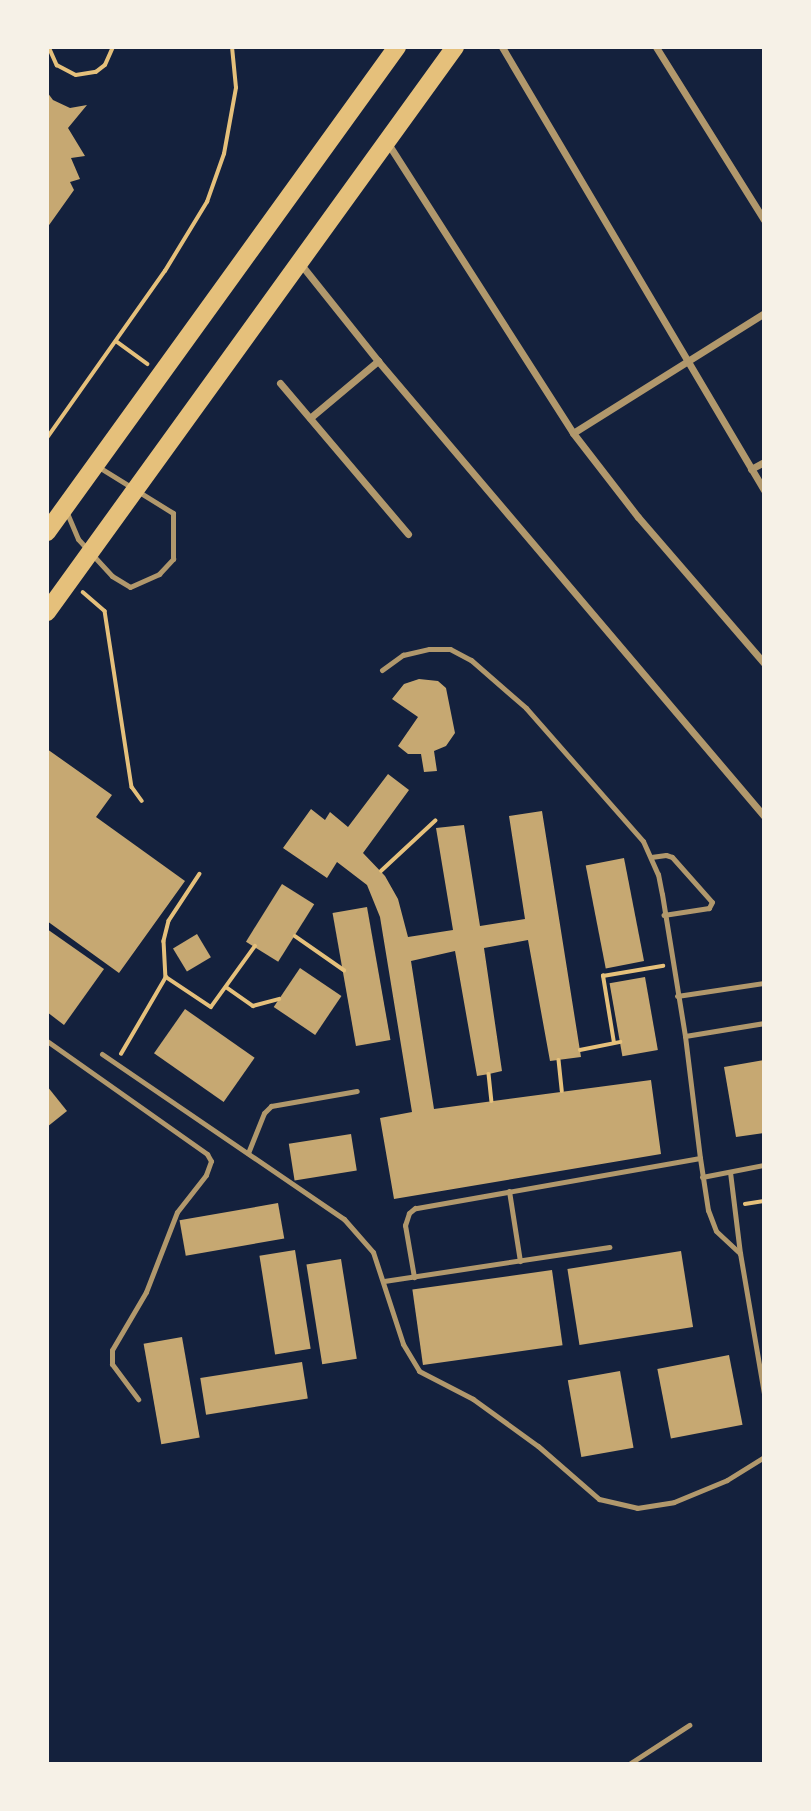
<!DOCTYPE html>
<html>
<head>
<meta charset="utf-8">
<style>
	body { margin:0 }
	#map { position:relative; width:811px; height:1811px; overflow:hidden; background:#14213d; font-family:"Sofia Sans Condensed",sans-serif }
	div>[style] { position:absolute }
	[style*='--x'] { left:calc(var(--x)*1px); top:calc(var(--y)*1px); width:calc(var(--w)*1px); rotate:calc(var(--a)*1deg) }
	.building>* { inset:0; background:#c6a872; transform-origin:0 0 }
	.path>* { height:3.5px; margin:-1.75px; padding:0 1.75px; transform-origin:1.75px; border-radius:1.75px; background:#e5c07b }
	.service>* { height:5px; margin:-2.5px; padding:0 2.5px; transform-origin:2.5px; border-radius:2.5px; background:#b1986c }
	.minor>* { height:7px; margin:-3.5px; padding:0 3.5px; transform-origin:3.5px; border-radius:3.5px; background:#b1986c }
	.primary>* { height:18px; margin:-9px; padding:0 9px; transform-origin:9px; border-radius:9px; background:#e5c07b }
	span { translate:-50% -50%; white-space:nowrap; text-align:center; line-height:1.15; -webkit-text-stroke:5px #f6f1e7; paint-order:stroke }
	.frame { position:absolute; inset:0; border:49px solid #f6f1e7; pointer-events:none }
</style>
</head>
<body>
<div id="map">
	<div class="building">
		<div style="clip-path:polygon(47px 92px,53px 100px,70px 108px,87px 105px,68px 128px,85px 156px,71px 158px,80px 179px,70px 182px,74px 190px,47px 228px)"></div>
		<div style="clip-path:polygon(419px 679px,438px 681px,446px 688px,455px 733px,446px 746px,434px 751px,437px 771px,424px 772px,421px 754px,408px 754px,398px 746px,418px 717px,392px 699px,404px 684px)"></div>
		<div style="clip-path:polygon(47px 749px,112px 795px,96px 817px,185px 881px,119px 973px,47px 921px)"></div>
		<div style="clip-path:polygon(388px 774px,409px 790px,363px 853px,385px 876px,398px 899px,408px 937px,453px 930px,436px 828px,464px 825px,480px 926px,525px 919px,509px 816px,542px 811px,581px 1057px,550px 1061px,528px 940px,484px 948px,502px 1071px,489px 1074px,477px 1076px,455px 951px,411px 961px,434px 1109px,651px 1080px,661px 1154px,394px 1199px,380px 1118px,412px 1112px,380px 917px,367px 885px,337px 862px,327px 878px,283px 848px,311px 809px,325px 820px,330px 812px,348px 827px)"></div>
		<div style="left:624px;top:858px;width:105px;height:39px;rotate:79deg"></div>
		<div style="left:282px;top:884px;width:38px;height:68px;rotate:32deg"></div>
		<div style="left:367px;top:907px;width:135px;height:35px;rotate:80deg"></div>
		<div style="clip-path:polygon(47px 929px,104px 969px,64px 1025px,47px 1012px)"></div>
		<div style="left:197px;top:934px;width:27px;height:28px;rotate:59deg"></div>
		<div style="left:300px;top:968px;width:50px;height:47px;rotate:34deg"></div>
		<div style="left:645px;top:977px;width:74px;height:36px;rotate:80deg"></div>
		<div style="left:185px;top:1009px;width:85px;height:54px;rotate:35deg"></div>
		<div style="clip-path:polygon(764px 1060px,764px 1133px,736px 1137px,724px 1067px)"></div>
		<div style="clip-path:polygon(47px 1086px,67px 1111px,47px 1127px)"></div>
		<div style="left:351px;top:1134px;width:37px;height:63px;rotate:81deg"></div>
		<div style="left:278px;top:1203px;width:36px;height:100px;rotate:80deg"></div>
		<div style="left:295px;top:1250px;width:100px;height:36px;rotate:81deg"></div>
		<div style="left:681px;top:1251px;width:77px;height:115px;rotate:81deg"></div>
		<div style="left:341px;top:1259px;width:101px;height:35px;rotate:81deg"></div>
		<div style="left:552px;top:1270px;width:76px;height:141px;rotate:82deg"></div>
		<div style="left:182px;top:1337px;width:102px;height:39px;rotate:80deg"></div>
		<div style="left:729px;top:1355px;width:71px;height:73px;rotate:79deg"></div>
		<div style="left:302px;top:1362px;width:37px;height:103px;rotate:81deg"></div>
		<div style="left:620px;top:1371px;width:78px;height:53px;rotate:80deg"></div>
	</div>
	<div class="path">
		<div style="--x:49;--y:47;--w:20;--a:66"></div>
		<div style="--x:57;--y:65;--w:21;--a:28"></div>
		<div style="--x:76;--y:75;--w:20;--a:-9"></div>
		<div style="--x:96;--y:72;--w:11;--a:-38"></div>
		<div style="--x:105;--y:65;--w:20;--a:-66"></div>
		<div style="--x:116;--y:341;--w:39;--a:36"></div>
		<div style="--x:47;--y:438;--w:204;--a:-54.8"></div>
		<div style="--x:165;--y:271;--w:81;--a:-58.7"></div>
		<div style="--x:207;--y:202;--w:51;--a:-70.5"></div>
		<div style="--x:224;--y:154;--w:67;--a:-79.7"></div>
		<div style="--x:236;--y:88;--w:41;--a:-95.6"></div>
		<div style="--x:83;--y:592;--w:29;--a:41"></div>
		<div style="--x:105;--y:611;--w:178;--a:81.3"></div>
		<div style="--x:132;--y:787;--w:17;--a:54"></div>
		<div style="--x:381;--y:871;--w:74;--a:-42.8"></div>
		<div style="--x:200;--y:874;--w:56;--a:123.4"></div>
		<div style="--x:169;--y:921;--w:21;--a:104"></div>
		<div style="--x:164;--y:941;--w:36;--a:87"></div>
		<div style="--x:166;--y:977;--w:54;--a:33.7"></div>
		<div style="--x:211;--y:1007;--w:75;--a:-54.2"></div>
		<div style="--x:295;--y:936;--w:60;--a:34.8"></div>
		<div style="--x:226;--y:987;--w:33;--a:35"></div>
		<div style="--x:253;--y:1006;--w:27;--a:-15"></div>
		<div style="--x:614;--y:1043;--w:68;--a:-99.3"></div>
		<div style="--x:603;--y:976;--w:61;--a:-9.5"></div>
		<div style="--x:580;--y:1050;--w:41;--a:-11.3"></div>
		<div style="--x:121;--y:1054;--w:89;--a:-59.7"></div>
		<div style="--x:559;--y:1060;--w:31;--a:84"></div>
		<div style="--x:489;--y:1074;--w:27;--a:84"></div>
		<div style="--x:745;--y:1204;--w:19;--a:-9"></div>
	</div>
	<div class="service">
		<div style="--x:67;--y:513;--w:28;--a:67"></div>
		<div style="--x:78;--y:539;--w:50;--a:47.4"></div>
		<div style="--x:112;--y:576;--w:21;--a:31"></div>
		<div style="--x:130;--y:587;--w:32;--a:-24"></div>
		<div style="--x:159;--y:574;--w:21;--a:-47"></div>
		<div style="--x:173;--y:559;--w:46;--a:-90"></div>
		<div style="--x:173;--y:513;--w:89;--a:-148.3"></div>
		<div style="--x:382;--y:670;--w:26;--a:-36"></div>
		<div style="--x:403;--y:655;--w:27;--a:-13"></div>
		<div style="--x:429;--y:649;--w:21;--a:0"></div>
		<div style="--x:450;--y:649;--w:24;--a:28"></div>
		<div style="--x:471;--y:660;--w:73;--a:41.1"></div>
		<div style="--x:526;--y:708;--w:177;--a:48.7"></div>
		<div style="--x:643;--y:841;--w:36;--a:66"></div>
		<div style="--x:658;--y:874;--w:20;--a:79"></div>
		<div style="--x:662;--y:894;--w:144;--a:80.8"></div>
		<div style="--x:685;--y:1036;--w:123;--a:83"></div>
		<div style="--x:700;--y:1158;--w:289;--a:170"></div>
		<div style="--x:415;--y:1208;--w:8;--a:140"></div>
		<div style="--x:409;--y:1213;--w:13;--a:108"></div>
		<div style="--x:405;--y:1225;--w:53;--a:80.2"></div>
		<div style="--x:651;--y:857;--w:15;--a:-8"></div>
		<div style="--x:666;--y:855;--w:6;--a:18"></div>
		<div style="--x:672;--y:857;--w:60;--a:48.4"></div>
		<div style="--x:712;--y:902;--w:7;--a:117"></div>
		<div style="--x:709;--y:908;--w:46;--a:171.2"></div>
		<div style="--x:677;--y:996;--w:88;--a:-8.5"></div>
		<div style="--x:685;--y:1036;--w:80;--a:-9.3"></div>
		<div style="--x:47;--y:1041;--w:196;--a:35.2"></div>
		<div style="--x:207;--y:1154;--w:8;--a:60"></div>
		<div style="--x:211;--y:1161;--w:15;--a:110"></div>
		<div style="--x:206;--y:1175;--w:47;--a:128.1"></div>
		<div style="--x:177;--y:1212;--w:86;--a:111.2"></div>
		<div style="--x:146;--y:1292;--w:67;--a:120.4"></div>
		<div style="--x:112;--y:1350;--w:14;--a:90"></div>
		<div style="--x:112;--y:1364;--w:44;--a:53.4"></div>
		<div style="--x:102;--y:1054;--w:293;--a:34.3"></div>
		<div style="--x:344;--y:1219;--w:44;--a:48.7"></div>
		<div style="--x:373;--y:1252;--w:97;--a:71.9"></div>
		<div style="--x:403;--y:1344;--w:31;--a:59"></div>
		<div style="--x:419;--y:1371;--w:61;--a:27.4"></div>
		<div style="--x:473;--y:1399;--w:80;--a:35.9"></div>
		<div style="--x:538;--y:1446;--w:81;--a:41"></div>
		<div style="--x:599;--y:1499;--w:39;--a:13"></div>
		<div style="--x:637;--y:1508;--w:37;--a:-9"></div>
		<div style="--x:674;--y:1502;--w:57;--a:-22.5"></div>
		<div style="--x:727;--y:1480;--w:44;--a:-31.9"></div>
		<div style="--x:248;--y:1153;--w:43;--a:-68.2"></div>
		<div style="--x:264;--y:1113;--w:10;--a:-45"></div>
		<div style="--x:271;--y:1106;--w:87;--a:-9.9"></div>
		<div style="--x:700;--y:1158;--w:53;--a:81.3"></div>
		<div style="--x:708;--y:1210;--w:22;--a:69"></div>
		<div style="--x:716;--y:1231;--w:33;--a:43"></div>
		<div style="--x:730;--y:1172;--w:82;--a:83"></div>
		<div style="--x:740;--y:1253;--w:143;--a:80.3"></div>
		<div style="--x:702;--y:1177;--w:63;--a:-11"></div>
		<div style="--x:509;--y:1191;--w:71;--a:81.1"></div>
		<div style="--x:384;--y:1281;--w:228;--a:-8.6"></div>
		<div style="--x:629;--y:1764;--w:72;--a:-33"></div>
	</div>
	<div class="minor">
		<div style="--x:502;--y:47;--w:515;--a:59.4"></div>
		<div style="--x:656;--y:47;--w:204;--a:58"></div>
		<div style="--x:387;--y:142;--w:345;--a:57.4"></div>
		<div style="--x:573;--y:433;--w:106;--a:52.3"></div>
		<div style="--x:638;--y:517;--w:193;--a:49.2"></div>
		<div style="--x:299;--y:262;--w:127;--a:51.4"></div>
		<div style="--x:378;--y:361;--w:597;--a:49.69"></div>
		<div style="--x:280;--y:383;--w:198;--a:49.7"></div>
		<div style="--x:310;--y:418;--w:89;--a:-40"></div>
		<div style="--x:573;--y:433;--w:226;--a:-32.1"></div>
		<div style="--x:751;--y:469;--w:15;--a:-28"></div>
	</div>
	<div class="primary">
		<div style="--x:47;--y:532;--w:598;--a:-54.18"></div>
		<div style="--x:47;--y:612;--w:697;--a:-54.17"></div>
	</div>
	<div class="frame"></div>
</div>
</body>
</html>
